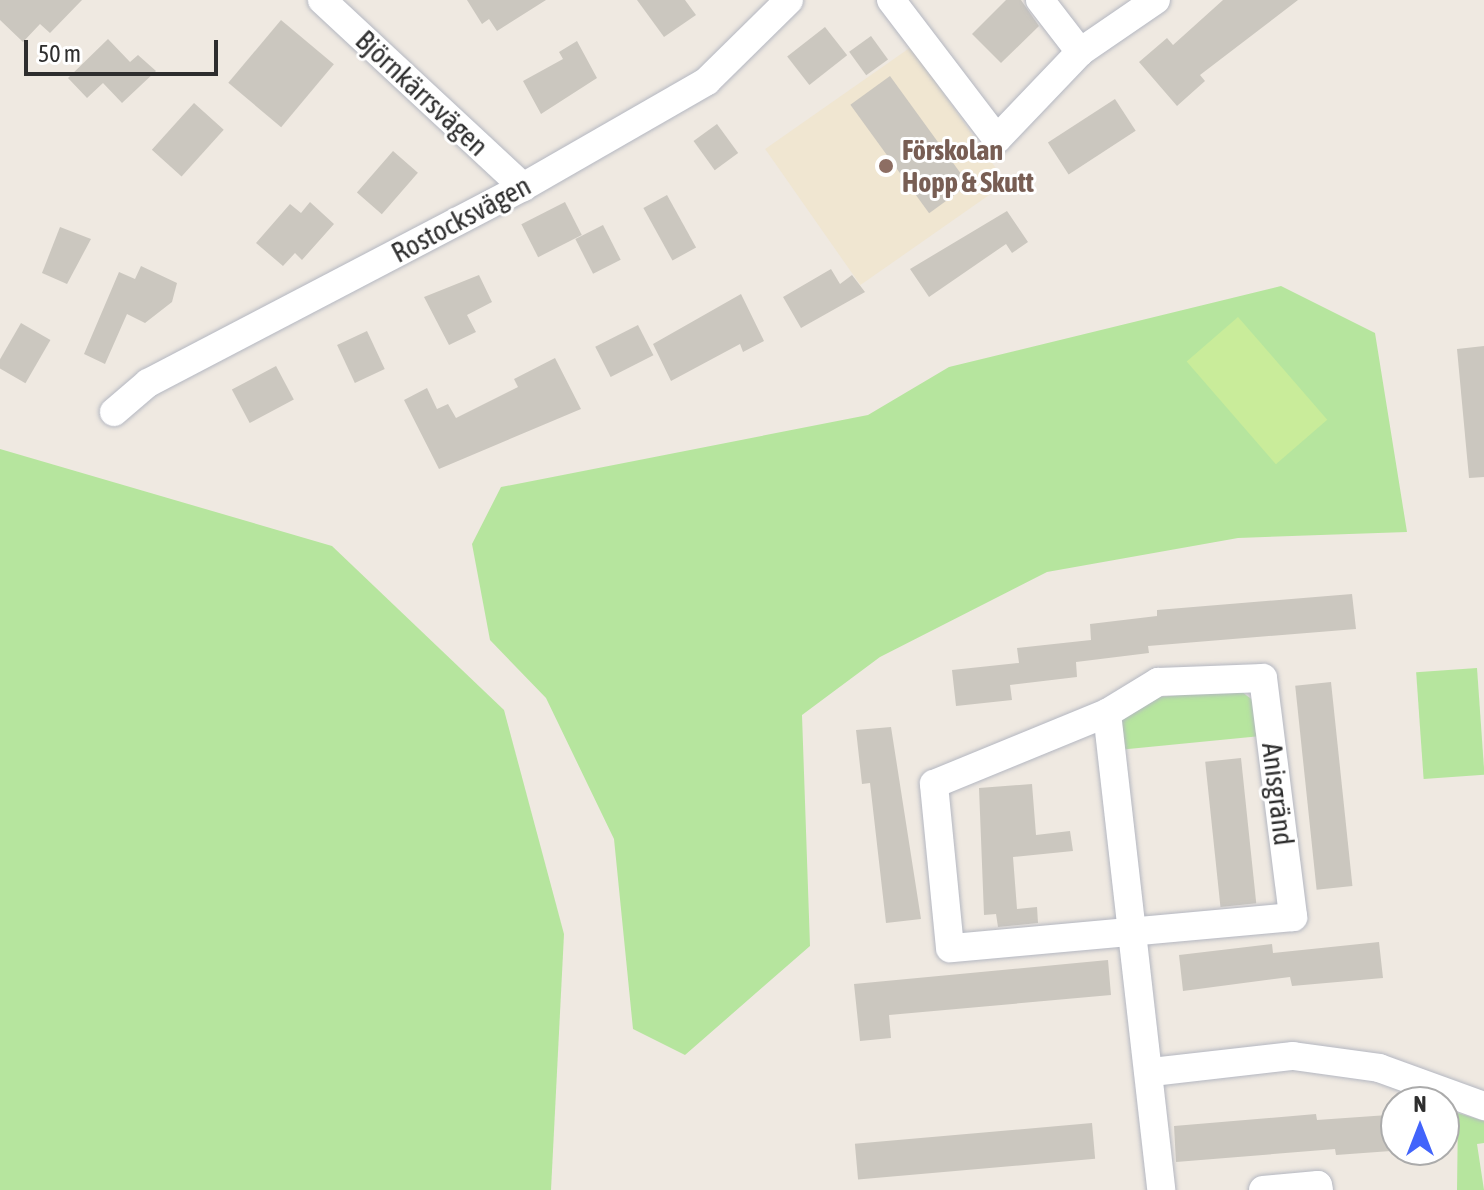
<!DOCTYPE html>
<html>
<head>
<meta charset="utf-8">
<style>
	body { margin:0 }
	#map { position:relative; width:1484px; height:1190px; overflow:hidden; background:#efe9e1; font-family:"Asap Condensed",sans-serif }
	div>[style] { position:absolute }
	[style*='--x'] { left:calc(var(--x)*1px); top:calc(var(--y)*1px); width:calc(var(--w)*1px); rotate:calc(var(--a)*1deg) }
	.education>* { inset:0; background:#f0e6d1; transform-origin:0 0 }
	.green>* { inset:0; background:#b6e59e; transform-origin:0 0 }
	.pitch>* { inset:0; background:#c9ec9a; transform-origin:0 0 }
	.building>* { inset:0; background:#cbc7bf; transform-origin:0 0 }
	.roads { filter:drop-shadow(0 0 2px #b4b7c1) drop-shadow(0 0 2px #b4b7c1) }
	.minor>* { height:28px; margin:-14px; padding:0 14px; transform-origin:14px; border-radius:14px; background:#fff }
	.dots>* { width:22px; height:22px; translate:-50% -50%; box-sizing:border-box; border:4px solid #fff; border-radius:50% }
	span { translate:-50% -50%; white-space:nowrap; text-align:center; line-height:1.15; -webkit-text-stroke:6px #fff; paint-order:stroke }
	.street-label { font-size:28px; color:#2e2e2e }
	.education-label { font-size:28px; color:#785e54; font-weight:700 }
	.left { translate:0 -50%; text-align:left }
	.north { position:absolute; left:1380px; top:1086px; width:80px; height:80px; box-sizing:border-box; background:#fff; border:2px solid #ababab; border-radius:50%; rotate:0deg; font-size:22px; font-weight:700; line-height:32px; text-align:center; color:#2e2e2e }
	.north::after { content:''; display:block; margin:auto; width:28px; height:36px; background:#4264fb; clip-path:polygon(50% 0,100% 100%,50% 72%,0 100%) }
	.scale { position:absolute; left:24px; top:40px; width:194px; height:36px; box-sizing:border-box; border:4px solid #2e2e2e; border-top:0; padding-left:10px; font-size:24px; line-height:28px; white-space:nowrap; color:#2e2e2e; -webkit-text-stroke:6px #fff; paint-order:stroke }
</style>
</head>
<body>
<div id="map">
	<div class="education">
		<div style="left:911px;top:47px;width:166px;height:178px;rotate:55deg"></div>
	</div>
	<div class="green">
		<div style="clip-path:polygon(1281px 286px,1375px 333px,1407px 532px,1238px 538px,1047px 572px,880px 657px,802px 715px,810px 946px,685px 1055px,633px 1029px,614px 839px,546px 698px,490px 640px,472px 544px,501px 487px,868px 415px,949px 367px)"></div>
		<div style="clip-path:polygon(0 449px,332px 546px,504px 710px,564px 934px,551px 1190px,0 1190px)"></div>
		<div style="left:1477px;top:668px;width:107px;height:61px;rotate:86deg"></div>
		<div style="clip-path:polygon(1238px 689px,1254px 701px,1261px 736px,1118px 750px,1116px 714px,1149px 698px)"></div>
		<div style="clip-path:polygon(1458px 1113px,1484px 1121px,1484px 1143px,1477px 1144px,1484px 1190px,1457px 1190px)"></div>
	</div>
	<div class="pitch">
		<div style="left:1238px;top:317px;width:136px;height:68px;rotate:49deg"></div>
	</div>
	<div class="building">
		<div style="clip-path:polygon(0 0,82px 0,50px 33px,40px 24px,23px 42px,0 20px)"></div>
		<div style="clip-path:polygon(467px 0,546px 0,497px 31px,489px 19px,482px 24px)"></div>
		<div style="clip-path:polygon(637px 0,685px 0,696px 15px,664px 37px)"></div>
		<div style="clip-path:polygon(1006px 0,1021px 0,1039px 26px,1001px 63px,972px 34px)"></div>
		<div style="clip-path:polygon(1223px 0,1298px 0,1200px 75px,1205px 81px,1177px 106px,1139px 62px,1167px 38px,1173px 45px)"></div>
		<div style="left:281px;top:20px;width:69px;height:82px;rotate:40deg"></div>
		<div style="left:825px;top:27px;width:36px;height:48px;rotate:52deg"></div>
		<div style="left:871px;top:36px;width:29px;height:27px;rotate:54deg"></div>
		<div style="clip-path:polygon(108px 39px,130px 62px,138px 55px,156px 71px,122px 103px,103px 83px,87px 98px,68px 78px)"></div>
		<div style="clip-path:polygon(577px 41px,597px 78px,541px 114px,523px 81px,563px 59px,559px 52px)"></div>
		<div style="left:890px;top:76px;width:134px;height:49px;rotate:54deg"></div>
		<div style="left:1115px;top:99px;width:38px;height:80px;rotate:57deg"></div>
		<div style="left:194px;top:103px;width:40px;height:63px;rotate:42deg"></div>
		<div style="left:717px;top:124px;width:36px;height:29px;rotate:54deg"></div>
		<div style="left:393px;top:151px;width:33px;height:55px;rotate:41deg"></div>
		<div style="left:667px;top:195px;width:60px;height:27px;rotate:61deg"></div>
		<div style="clip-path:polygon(310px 202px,334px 224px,302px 260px,295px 253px,283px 266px,256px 243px,290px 204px,301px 213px)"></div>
		<div style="left:565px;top:202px;width:37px;height:49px;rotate:63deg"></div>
		<div style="clip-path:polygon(1007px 211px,1028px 242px,1012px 253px,1006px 244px,929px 297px,910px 269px)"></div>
		<div style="left:603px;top:225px;width:39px;height:31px;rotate:63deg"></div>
		<div style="clip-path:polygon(60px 227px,91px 239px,67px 284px,42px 273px)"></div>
		<div style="clip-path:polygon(141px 266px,177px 283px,172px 302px,145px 323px,127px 314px,105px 364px,84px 354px,119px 272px,135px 279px)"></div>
		<div style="clip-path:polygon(831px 269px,840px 284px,852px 275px,865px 292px,801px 328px,783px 297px)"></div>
		<div style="clip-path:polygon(479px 275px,492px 302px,467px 315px,476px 332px,449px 345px,424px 297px)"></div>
		<div style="clip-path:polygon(741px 294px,764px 341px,743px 352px,740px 344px,671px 381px,653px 344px)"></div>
		<div style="left:21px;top:323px;width:34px;height:50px;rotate:30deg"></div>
		<div style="left:638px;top:325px;width:34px;height:48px;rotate:63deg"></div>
		<div style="left:367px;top:331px;width:42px;height:33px;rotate:65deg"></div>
		<div style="clip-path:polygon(1484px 346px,1484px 477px,1469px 478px,1457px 349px)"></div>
		<div style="clip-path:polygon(555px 358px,581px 409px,439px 469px,404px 400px,427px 388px,437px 409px,448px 404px,456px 418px,518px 387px,514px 379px)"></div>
		<div style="left:276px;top:366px;width:38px;height:50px;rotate:62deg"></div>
		<div style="clip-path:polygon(1352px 594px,1356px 629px,1148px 646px,1149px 653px,1076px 662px,1077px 677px,1010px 685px,1012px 700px,956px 706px,952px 670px,1019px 663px,1017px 648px,1091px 640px,1090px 624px,1157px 616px,1157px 610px)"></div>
		<div style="left:1331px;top:682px;width:205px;height:36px;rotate:84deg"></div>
		<div style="clip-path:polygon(891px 727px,921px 919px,886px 923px,870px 783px,862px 784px,856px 730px)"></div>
		<div style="left:1241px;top:758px;width:146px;height:36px;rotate:84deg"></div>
		<div style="clip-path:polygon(1032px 784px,1036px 835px,1070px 831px,1073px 851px,1013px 857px,1017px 909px,1037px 907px,1038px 923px,998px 927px,996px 914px,984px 915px,979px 788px)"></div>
		<div style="clip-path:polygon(1379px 942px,1383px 978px,1292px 986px,1290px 977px,1183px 991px,1179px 955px,1272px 944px,1273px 953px)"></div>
		<div style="clip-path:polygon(1108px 960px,1111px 995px,889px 1015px,891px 1038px,860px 1041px,854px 984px)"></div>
		<div style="clip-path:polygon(1316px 1114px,1317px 1120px,1388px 1115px,1391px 1151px,1336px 1155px,1335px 1149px,1176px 1162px,1174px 1126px)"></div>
		<div style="left:1092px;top:1123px;width:36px;height:238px;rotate:85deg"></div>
	</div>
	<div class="roads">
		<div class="minor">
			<div style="--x:322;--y:0;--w:275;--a:42.9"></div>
			<div style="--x:891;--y:0;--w:175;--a:52.7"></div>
			<div style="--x:997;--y:139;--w:120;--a:-46.3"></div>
			<div style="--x:1080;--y:52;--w:92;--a:-34.4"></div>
			<div style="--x:1040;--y:0;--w:66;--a:52.4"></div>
			<div style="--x:114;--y:412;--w:45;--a:-40.5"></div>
			<div style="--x:148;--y:383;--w:423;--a:-27.6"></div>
			<div style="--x:523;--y:187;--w:212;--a:-29.9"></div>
			<div style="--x:707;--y:81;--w:115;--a:-44.6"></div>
			<div style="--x:1263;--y:678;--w:241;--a:82.8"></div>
			<div style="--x:1293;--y:917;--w:344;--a:174.8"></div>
			<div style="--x:950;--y:948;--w:165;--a:-95.6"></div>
			<div style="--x:934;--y:784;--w:187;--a:-22.3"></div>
			<div style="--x:1107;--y:713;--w:60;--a:-31.3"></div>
			<div style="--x:1158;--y:682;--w:105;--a:-2.2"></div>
			<div style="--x:1107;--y:713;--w:480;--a:83.5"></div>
			<div style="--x:1152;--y:1072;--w:142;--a:-6.5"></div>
			<div style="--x:1293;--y:1056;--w:87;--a:7.9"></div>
			<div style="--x:1379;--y:1068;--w:112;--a:19.9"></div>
			<div style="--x:1263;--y:1190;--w:55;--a:-5.2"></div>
			<div style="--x:1318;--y:1185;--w:5;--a:79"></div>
		</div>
	</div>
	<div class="dots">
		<div style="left:886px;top:166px;background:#8d6e63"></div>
	</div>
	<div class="street-label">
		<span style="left:422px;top:93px;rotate:43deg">Björnkärrsvägen</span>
		<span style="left:461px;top:219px;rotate:-28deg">Rostocksvägen</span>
		<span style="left:1278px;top:794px;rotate:83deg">Anisgränd</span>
	</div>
	<div class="education-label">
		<span class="left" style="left:902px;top:166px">Förskolan<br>Hopp &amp; Skutt</span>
	</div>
	<div class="north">N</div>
	<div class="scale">50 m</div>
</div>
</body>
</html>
